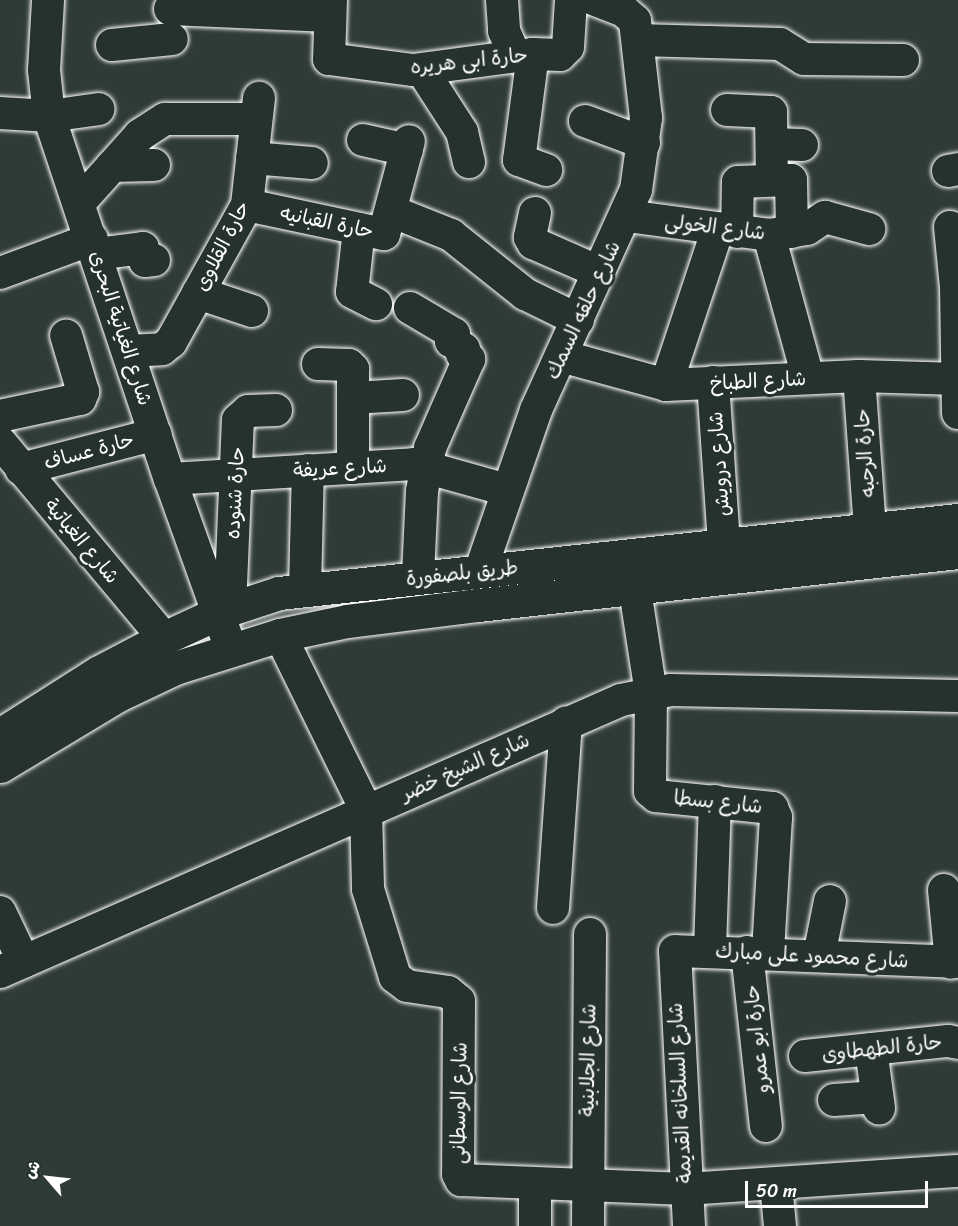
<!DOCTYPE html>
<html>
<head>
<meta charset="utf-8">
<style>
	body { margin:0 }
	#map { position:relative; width:958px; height:1226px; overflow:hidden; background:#2f3b35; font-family:Sriracha,"Playpen Sans Arabic",sans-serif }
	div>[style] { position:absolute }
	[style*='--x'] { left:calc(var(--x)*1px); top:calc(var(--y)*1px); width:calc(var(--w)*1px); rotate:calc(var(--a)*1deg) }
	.roads { filter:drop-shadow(0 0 2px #fff) drop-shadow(0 0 2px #fff) }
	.minor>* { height:32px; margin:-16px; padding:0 16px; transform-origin:16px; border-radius:16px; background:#26332d }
	.major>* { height:33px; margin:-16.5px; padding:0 16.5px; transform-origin:16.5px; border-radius:16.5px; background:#26332d }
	span { translate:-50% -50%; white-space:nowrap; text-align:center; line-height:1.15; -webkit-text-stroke:6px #26332d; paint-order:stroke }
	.street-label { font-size:20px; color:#fff }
	.north { position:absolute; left:18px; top:1148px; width:60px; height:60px; -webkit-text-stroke:4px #26332d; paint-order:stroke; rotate:298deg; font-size:16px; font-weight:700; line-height:24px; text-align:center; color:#fff }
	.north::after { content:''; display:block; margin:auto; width:21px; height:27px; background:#fff; clip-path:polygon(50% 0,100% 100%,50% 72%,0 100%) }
	.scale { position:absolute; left:745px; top:1181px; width:183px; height:27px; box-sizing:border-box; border:3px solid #fff; border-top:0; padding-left:8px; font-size:18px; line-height:21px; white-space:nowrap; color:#fff; -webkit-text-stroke:4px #26332d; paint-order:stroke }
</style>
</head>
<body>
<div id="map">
	<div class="roads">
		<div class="minor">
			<div style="--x:331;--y:0;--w:59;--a:91.9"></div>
			<div style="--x:329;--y:59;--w:85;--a:7.5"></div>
			<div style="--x:413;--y:70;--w:121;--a:-7.6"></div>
			<div style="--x:533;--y:54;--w:27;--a:2"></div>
			<div style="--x:560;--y:55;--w:11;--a:-45"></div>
			<div style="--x:568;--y:47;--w:47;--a:-86.3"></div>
			<div style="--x:502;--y:0;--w:31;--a:86"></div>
			<div style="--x:504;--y:31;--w:27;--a:66"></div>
			<div style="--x:48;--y:1;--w:69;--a:93.3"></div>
			<div style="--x:44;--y:70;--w:46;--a:83.8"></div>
			<div style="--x:49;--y:116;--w:383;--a:71.6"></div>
			<div style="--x:170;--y:479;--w:181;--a:70.3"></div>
			<div style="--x:170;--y:9;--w:159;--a:2.5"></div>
			<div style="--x:638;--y:40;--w:142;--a:1.6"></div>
			<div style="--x:780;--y:44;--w:28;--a:32"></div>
			<div style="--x:804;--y:59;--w:99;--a:0.6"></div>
			<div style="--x:112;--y:45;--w:60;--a:-5.7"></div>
			<div style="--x:533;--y:54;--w:107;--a:97.5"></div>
			<div style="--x:519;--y:160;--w:29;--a:20"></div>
			<div style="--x:422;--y:70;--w:74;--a:57.2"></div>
			<div style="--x:462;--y:132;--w:31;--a:77"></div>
			<div style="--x:727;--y:110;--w:44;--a:2.6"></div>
			<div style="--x:771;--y:112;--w:68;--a:89.2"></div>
			<div style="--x:0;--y:113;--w:49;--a:3.5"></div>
			<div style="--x:49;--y:116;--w:50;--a:-8"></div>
			<div style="--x:585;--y:121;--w:63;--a:20.4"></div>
			<div style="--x:363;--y:140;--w:45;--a:12.8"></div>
			<div style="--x:772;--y:144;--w:30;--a:2"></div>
			<div style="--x:252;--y:158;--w:60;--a:4.8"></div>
			<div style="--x:112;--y:166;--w:42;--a:-1.4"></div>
			<div style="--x:948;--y:171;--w:10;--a:-11"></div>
			<div style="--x:79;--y:203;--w:91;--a:-48.1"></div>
			<div style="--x:140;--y:135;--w:30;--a:-33"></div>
			<div style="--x:165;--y:119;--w:91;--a:0"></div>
			<div style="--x:247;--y:205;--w:140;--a:12"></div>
			<div style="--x:384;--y:234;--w:96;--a:-75"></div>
			<div style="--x:391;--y:211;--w:65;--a:21.8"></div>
			<div style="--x:451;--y:235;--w:95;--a:38.6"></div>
			<div style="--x:525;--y:294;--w:59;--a:26.1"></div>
			<div style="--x:535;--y:213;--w:25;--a:102"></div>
			<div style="--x:530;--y:237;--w:7;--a:63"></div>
			<div style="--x:533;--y:243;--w:72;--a:23.7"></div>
			<div style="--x:627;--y:216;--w:143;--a:7.6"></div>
			<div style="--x:769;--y:235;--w:38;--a:-9"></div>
			<div style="--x:807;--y:229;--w:22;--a:-34"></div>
			<div style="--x:825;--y:217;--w:46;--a:15.3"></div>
			<div style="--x:950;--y:227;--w:60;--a:84.3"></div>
			<div style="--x:956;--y:287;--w:126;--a:89.1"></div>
			<div style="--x:359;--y:229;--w:63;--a:96.3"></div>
			<div style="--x:352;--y:292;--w:27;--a:27"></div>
			<div style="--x:737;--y:232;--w:50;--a:-88.9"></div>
			<div style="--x:738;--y:182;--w:53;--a:-2.2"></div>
			<div style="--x:791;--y:180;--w:52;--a:88.9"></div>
			<div style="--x:769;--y:235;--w:148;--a:74.7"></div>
			<div style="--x:96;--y:254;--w:47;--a:-7.3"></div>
			<div style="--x:143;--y:248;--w:13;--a:81"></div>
			<div style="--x:145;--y:261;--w:9;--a:-6"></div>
			<div style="--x:0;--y:273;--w:98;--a:-20.3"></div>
			<div style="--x:198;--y:293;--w:57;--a:18.4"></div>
			<div style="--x:410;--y:308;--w:51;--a:30.6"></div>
			<div style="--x:454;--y:334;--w:8;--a:113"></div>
			<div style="--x:451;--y:341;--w:15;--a:32"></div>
			<div style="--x:464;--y:349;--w:5;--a:112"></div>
			<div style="--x:462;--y:354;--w:9;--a:36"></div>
			<div style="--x:469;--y:359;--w:97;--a:113.7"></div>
			<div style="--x:430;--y:448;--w:44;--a:100.5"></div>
			<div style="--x:422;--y:491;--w:86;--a:92.7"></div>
			<div style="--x:128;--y:351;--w:34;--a:-3"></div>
			<div style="--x:162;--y:349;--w:11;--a:-38"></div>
			<div style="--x:171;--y:342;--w:157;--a:-61"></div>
			<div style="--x:247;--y:205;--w:108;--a:-83.6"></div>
			<div style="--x:561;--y:356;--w:109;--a:15.4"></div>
			<div style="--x:666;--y:385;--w:193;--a:-2.7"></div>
			<div style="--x:859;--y:376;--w:99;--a:1.7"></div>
			<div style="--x:318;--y:364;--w:31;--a:2"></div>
			<div style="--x:349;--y:365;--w:6;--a:45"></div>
			<div style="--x:353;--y:369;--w:99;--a:90"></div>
			<div style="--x:859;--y:376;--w:153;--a:85.9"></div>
			<div style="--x:713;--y:382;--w:163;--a:86.1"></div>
			<div style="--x:666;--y:385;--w:164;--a:-71.6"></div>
			<div style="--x:353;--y:398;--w:50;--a:-3.4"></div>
			<div style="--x:0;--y:416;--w:82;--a:-12"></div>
			<div style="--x:80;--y:399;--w:8;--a:-67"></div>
			<div style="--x:83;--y:392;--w:59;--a:-106.6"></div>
			<div style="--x:0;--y:442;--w:256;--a:50.1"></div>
			<div style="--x:21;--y:469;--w:139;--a:-14.5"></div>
			<div style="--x:170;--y:479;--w:244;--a:-3.5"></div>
			<div style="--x:414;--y:464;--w:97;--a:15.6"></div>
			<div style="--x:480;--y:572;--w:171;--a:-70.9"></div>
			<div style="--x:536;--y:410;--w:242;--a:-65.6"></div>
			<div style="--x:636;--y:190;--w:73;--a:-82.1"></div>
			<div style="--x:646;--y:118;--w:98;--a:-96.5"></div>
			<div style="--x:635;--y:21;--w:15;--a:-138"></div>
			<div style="--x:624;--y:11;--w:31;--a:-159"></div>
			<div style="--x:305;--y:589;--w:119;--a:-88.6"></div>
			<div style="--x:635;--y:590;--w:104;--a:81.2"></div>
			<div style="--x:651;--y:693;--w:98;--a:90.6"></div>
			<div style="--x:650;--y:791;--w:8;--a:40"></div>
			<div style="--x:656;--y:796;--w:117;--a:5.9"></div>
			<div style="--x:772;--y:808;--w:10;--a:66"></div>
			<div style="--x:776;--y:817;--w:136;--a:93.4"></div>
			<div style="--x:230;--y:609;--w:189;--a:-87.6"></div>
			<div style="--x:238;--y:420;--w:13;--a:-42"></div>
			<div style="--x:248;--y:411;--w:28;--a:-2"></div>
			<div style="--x:280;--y:635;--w:195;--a:63.8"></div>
			<div style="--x:366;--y:810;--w:79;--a:88.5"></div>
			<div style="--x:368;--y:889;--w:92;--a:72.9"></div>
			<div style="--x:395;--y:977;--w:15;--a:37"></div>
			<div style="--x:407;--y:986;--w:41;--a:8.3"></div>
			<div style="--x:448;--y:992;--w:14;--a:39"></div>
			<div style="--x:459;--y:1001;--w:173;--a:90.3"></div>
			<div style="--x:458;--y:1174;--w:7;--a:63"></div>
			<div style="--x:461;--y:1180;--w:225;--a:2.3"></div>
			<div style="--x:686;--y:1189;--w:273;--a:-3.8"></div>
			<div style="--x:944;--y:890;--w:73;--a:84.5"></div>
			<div style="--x:553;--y:908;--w:186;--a:-86"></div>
			<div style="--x:0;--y:912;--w:55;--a:64.4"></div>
			<div style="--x:710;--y:950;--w:149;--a:-88.1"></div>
			<div style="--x:747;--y:952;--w:175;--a:83.8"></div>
			<div style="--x:819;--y:956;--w:56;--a:-78.7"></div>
			<div style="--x:0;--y:972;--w:678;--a:-23.65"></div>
			<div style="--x:621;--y:700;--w:51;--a:-11.3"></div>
			<div style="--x:671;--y:690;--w:287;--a:1.2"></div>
			<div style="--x:871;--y:1049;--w:60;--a:82.3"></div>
			<div style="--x:805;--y:1056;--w:144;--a:-6"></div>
			<div style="--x:948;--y:1041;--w:10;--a:11"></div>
			<div style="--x:834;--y:1100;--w:43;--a:-4"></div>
			<div style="--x:776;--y:1184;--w:42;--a:84.6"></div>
			<div style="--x:535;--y:1226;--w:40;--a:-90"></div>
			<div style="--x:588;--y:1226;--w:292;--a:-89.6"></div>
			<div style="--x:689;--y:1226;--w:275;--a:-92.9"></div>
			<div style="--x:675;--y:951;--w:283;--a:2.2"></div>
		</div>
		<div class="major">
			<div style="--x:0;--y:735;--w:117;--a:-32.5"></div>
			<div style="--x:99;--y:672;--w:73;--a:-27.6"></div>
			<div style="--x:164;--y:638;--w:60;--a:-24.8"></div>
			<div style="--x:218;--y:613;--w:64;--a:-18.2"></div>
			<div style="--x:279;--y:593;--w:683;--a:-6.14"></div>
			<div style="--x:0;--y:766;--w:138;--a:-31"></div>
			<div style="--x:118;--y:695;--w:63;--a:-25.3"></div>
			<div style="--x:175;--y:668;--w:110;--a:-17.4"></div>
			<div style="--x:280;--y:635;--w:68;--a:-11.8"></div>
			<div style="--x:347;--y:621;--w:132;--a:-7"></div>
			<div style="--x:478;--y:605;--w:483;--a:-6.3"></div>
		</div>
	</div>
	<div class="street-label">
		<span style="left:469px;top:61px;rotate:-6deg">حارة ابى هريره</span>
		<span style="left:327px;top:222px;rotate:12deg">حارة القبانيه</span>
		<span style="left:715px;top:227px;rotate:7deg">شارع الخولى</span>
		<span style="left:222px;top:246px;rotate:-63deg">حارة القلاوى</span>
		<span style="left:583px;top:310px;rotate:-65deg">شارع حلقه السمك</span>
		<span style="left:121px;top:328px;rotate:72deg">شارع الغياتية البحرى</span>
		<span style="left:758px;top:381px;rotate:-3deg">شارع الطباخ</span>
		<span style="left:89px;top:451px;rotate:-15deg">حارة عساف</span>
		<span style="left:865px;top:453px;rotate:-94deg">حارة الرحبه</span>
		<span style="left:719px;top:464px;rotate:-94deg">شارع درويش</span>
		<span style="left:340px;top:468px;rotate:-3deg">شارع عريفة</span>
		<span style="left:235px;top:493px;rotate:-87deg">حارة شنوده</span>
		<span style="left:82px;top:541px;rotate:50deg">شارع الغياتية</span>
		<span style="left:462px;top:573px;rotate:-6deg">طريق بلصفورة</span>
		<span style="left:465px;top:767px;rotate:-24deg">شارع الشيخ خضر</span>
		<span style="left:718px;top:802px;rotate:6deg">شارع بسطا</span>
		<span style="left:812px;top:956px;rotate:3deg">شارع محمود على مبارك</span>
		<span style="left:757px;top:1039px;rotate:-96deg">حارة ابو عمرو</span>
		<span style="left:882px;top:1048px;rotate:-6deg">حارة الطهطاوى</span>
		<span style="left:588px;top:1060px;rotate:-89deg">شارع الجلابنية</span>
		<span style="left:680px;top:1093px;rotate:-93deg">شارع السلخانه القديمة</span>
		<span style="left:459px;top:1103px;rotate:-89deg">شارع الوسطانى</span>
	</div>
	<div class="north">ش</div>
	<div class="scale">50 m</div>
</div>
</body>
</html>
